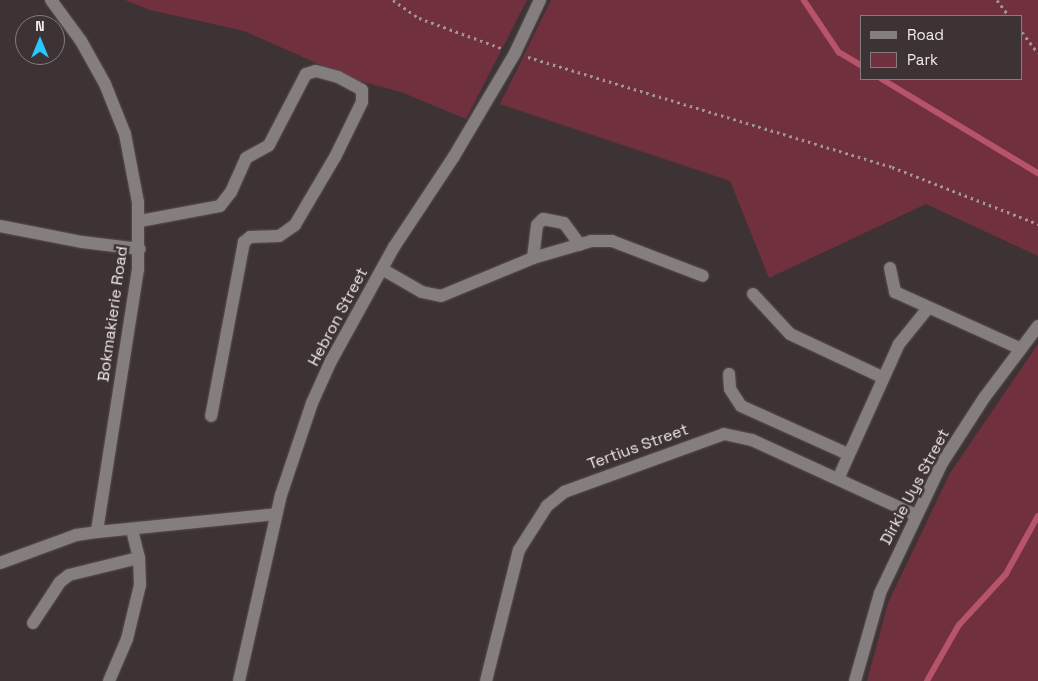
<!DOCTYPE html>
<html>
<head>
<meta charset="utf-8">
<style>
	body { margin:0 }
	#map { position:relative; width:1038px; height:681px; overflow:hidden; background:#3d3234; font-family:"Space Grotesk",sans-serif }
	div>[style] { position:absolute }
	[style*='--x'] { left:calc(var(--x)*1px); top:calc(var(--y)*1px); width:calc(var(--w)*1px); rotate:calc(var(--a)*1deg) }
	.green>* { inset:0; background:#70303e }
	.stream>* { height:5.5px; margin:-2.75px; padding:0 2.75px; transform-origin:2.75px; border-radius:2.75px; background:#b7546a }
	.path>* { height:3px; margin-top:-1.5px; transform-origin:0; background:repeating-linear-gradient(90deg,#9f9698 0 2.5px,transparent 0 6.5px) }
	.roads { filter:drop-shadow(0 0 1px #5a4f51) drop-shadow(0 0 1px #5a4f51) }
	.minor>* { height:12px; margin:-6px; padding:0 6px; transform-origin:6px; border-radius:6px; background:#847e7f }
	span { translate:-50% -50%; white-space:nowrap; text-align:center; line-height:1.15; -webkit-text-stroke:5px #3d3234; paint-order:stroke }
	.street-label { font-size:16px; color:#f1eaeb }
	.legend { position:absolute; left:860px; top:15px; width:162px; height:65px; box-sizing:border-box; background:#3d3234; border:1px solid #857c7d; margin:0; padding:6px 9px; list-style:none; font-size:15px; color:#f1eaeb }
	.legend li { display:flex; align-items:center; gap:10px; height:25px }
	.legend b { width:25px; border:1px solid #857c7d }
	.north { position:absolute; left:15px; top:15px; width:50px; height:50px; box-sizing:border-box; background:#3d3234; border:1px solid #857c7d; border-radius:50%; rotate:0deg; font-size:14px; font-weight:700; line-height:20px; text-align:center; color:#f1eaeb }
	.north::after { content:''; display:block; margin:auto; width:18px; height:22px; background:#27c8ff; clip-path:polygon(50% 0,100% 100%,50% 72%,0 100%) }
</style>
</head>
<body>
<div id="map">
	<div class="green">
		<div style="clip-path:polygon(125px 0,527px 0,466px 119px,401px 92px,355px 80px,244px 31px,150px 10px)"></div>
		<div style="clip-path:polygon(evenodd,551px 0,1038px 0,1038px 256px,926px 204px,769px 278px,730px 181px,500px 104px,551px 0,1022px 16px,1022px 79px,862px 79px,862px 16px,1022px 16px)"></div>
		<div style="clip-path:polygon(1038px 344px,1038px 681px,867px 681px,888px 603px,950px 473px)"></div>
	</div>
	<div class="stream">
		<div style="--x:804;--y:0;--w:63;--a:56.1"></div>
		<div style="--x:839;--y:52;--w:27;--a:31"></div>
		<div style="--x:882;--y:79;--w:182;--a:31.1"></div>
		<div style="--x:927;--y:681;--w:64;--a:-60.3"></div>
		<div style="--x:959;--y:625;--w:69;--a:-47.3"></div>
		<div style="--x:1006;--y:574;--w:66;--a:-61.1"></div>
	</div>
	<div class="path">
		<div style="--x:393;--y:0;--w:32;--a:35"></div>
		<div style="--x:419;--y:18;--w:87;--a:20.1"></div>
		<div style="--x:997;--y:0;--w:20;--a:53"></div>
		<div style="--x:1022;--y:32;--w:26;--a:53"></div>
		<div style="--x:528;--y:57;--w:380;--a:16.8"></div>
		<div style="--x:892;--y:167;--w:157;--a:21.3"></div>
	</div>
	<div class="roads">
		<div class="minor">
			<div style="--x:51;--y:0;--w:51;--a:53.8"></div>
			<div style="--x:81;--y:41;--w:49;--a:60.8"></div>
			<div style="--x:105;--y:84;--w:54;--a:68.2"></div>
			<div style="--x:125;--y:134;--w:69;--a:79.2"></div>
			<div style="--x:138;--y:202;--w:67;--a:90"></div>
			<div style="--x:138;--y:269;--w:266;--a:98.9"></div>
			<div style="--x:140;--y:221;--w:81;--a:-10.6"></div>
			<div style="--x:220;--y:206;--w:18;--a:-52"></div>
			<div style="--x:231;--y:192;--w:37;--a:-66"></div>
			<div style="--x:246;--y:158;--w:26;--a:-29"></div>
			<div style="--x:269;--y:145;--w:80;--a:-62.5"></div>
			<div style="--x:306;--y:74;--w:10;--a:-17"></div>
			<div style="--x:316;--y:71;--w:23;--a:15"></div>
			<div style="--x:338;--y:77;--w:27;--a:28"></div>
			<div style="--x:362;--y:90;--w:12;--a:90"></div>
			<div style="--x:362;--y:102;--w:61;--a:116.1"></div>
			<div style="--x:335;--y:157;--w:79;--a:120.5"></div>
			<div style="--x:295;--y:225;--w:19;--a:145"></div>
			<div style="--x:279;--y:236;--w:29;--a:178"></div>
			<div style="--x:250;--y:237;--w:8;--a:140"></div>
			<div style="--x:244;--y:242;--w:177;--a:100.7"></div>
			<div style="--x:0;--y:226;--w:84;--a:11"></div>
			<div style="--x:82;--y:242;--w:58;--a:6.9"></div>
			<div style="--x:533;--y:258;--w:33;--a:-83"></div>
			<div style="--x:537;--y:225;--w:8;--a:-45"></div>
			<div style="--x:543;--y:219;--w:21;--a:11"></div>
			<div style="--x:564;--y:223;--w:27;--a:54"></div>
			<div style="--x:890;--y:268;--w:25;--a:78"></div>
			<div style="--x:895;--y:292;--w:136;--a:24.3"></div>
			<div style="--x:382;--y:269;--w:46;--a:29.9"></div>
			<div style="--x:422;--y:292;--w:19;--a:12"></div>
			<div style="--x:441;--y:296;--w:100;--a:-22.4"></div>
			<div style="--x:533;--y:258;--w:60;--a:-16.3"></div>
			<div style="--x:591;--y:241;--w:21;--a:0"></div>
			<div style="--x:612;--y:241;--w:97;--a:21"></div>
			<div style="--x:753;--y:294;--w:54;--a:47.2"></div>
			<div style="--x:790;--y:334;--w:102;--a:25.1"></div>
			<div style="--x:729;--y:374;--w:15;--a:86"></div>
			<div style="--x:730;--y:389;--w:20;--a:57"></div>
			<div style="--x:741;--y:406;--w:117;--a:24.2"></div>
			<div style="--x:838;--y:479;--w:148;--a:-65.7"></div>
			<div style="--x:899;--y:344;--w:46;--a:-51.1"></div>
			<div style="--x:0;--y:563;--w:81;--a:-20.2"></div>
			<div style="--x:76;--y:535;--w:21;--a:-8"></div>
			<div style="--x:97;--y:532;--w:180;--a:-5.7"></div>
			<div style="--x:33;--y:623;--w:49;--a:-56.6"></div>
			<div style="--x:60;--y:582;--w:11;--a:-38"></div>
			<div style="--x:69;--y:575;--w:72;--a:-13.7"></div>
			<div style="--x:109;--y:681;--w:46;--a:-66.8"></div>
			<div style="--x:127;--y:639;--w:56;--a:-76.5"></div>
			<div style="--x:140;--y:585;--w:27;--a:-92"></div>
			<div style="--x:139;--y:558;--w:30;--a:-104"></div>
			<div style="--x:239;--y:681;--w:191;--a:-77.3"></div>
			<div style="--x:281;--y:495;--w:97;--a:-71.4"></div>
			<div style="--x:312;--y:403;--w:46;--a:-65.7"></div>
			<div style="--x:331;--y:361;--w:130;--a:-61.1"></div>
			<div style="--x:394;--y:247;--w:107;--a:-56.5"></div>
			<div style="--x:453;--y:158;--w:122;--a:-59.4"></div>
			<div style="--x:515;--y:53;--w:59;--a:-64.7"></div>
			<div style="--x:486;--y:681;--w:135;--a:-75.9"></div>
			<div style="--x:519;--y:550;--w:52;--a:-57.5"></div>
			<div style="--x:547;--y:506;--w:22;--a:-39"></div>
			<div style="--x:564;--y:492;--w:170;--a:-19.9"></div>
			<div style="--x:724;--y:434;--w:29;--a:12"></div>
			<div style="--x:752;--y:440;--w:180;--a:24.6"></div>
			<div style="--x:855;--y:681;--w:91;--a:-74.1"></div>
			<div style="--x:880;--y:593;--w:144;--a:-64.5"></div>
			<div style="--x:942;--y:463;--w:77;--a:-57.1"></div>
			<div style="--x:984;--y:398;--w:90;--a:-53.1"></div>
		</div>
	</div>
	<div class="street-label">
		<span style="left:113px;top:314px;rotate:-82deg">Bokmakierie Road</span>
		<span style="left:338px;top:317px;rotate:-62deg">Hebron Street</span>
		<span style="left:638px;top:447px;rotate:-20deg">Tertius Street</span>
		<span style="left:915px;top:487px;rotate:-62deg">Dirkie Uys Street</span>
	</div>
	<ul class="legend">
	<li><b style="height:6px;background:#847e7f"></b>Road</li>
	<li><b style="height:14px;background:#70303e"></b>Park</li>
	</ul>
	<div class="north">N</div>
</div>
</body>
</html>
